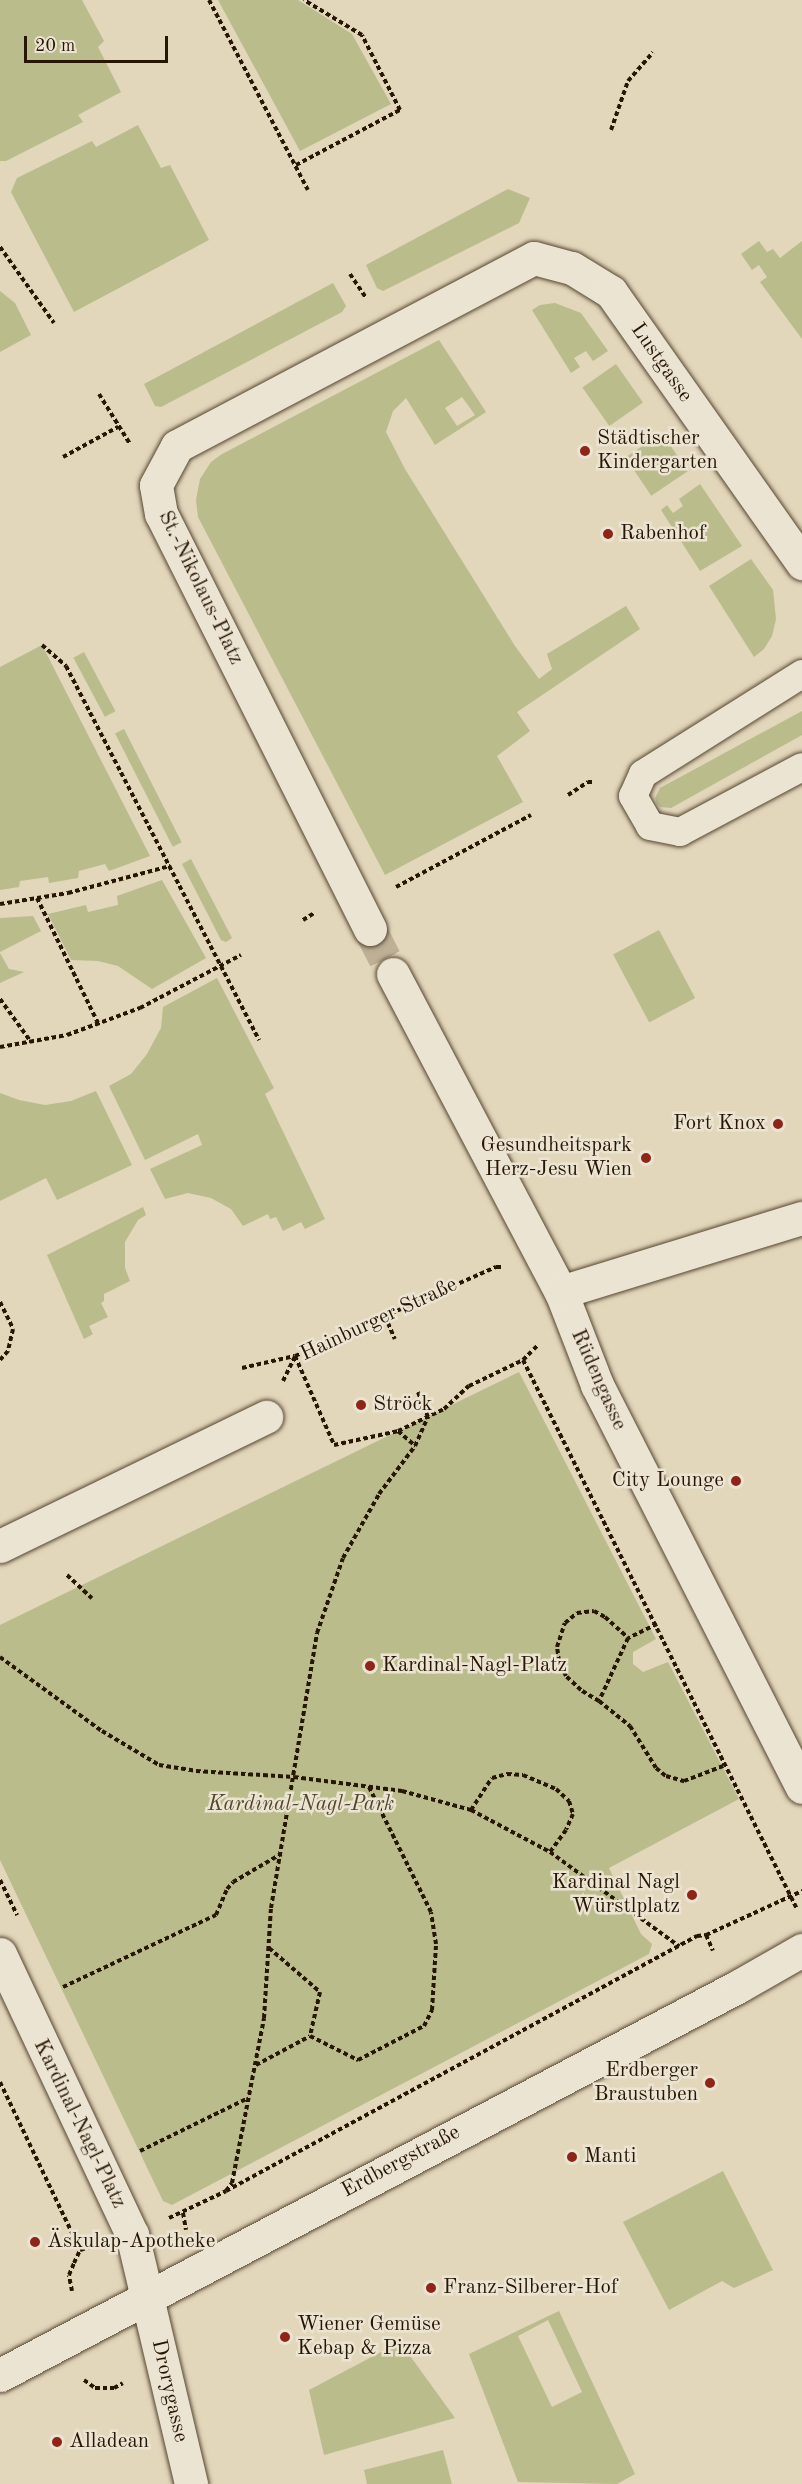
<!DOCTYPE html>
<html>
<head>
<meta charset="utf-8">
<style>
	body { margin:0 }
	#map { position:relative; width:802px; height:2484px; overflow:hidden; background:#e2d6bb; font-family:"Old Standard TT",serif }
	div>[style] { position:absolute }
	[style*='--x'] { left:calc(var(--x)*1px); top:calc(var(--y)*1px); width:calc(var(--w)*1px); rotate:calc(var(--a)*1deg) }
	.green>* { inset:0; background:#babc8c; transform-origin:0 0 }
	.street-tunnel>* { height:33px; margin-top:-16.5px; transform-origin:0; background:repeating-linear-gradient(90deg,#bdb096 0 33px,transparent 0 49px) }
	.path>* { height:4px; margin-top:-2px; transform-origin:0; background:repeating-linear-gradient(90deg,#271602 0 4.5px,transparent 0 7.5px) }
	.roads { filter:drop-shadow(0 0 2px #564630) drop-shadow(0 0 2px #564630) }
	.lane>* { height:28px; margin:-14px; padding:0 14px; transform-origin:14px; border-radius:14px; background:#ece4d3 }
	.street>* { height:33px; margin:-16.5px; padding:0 16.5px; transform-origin:16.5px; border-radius:16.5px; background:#ece4d3 }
	.secondary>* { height:33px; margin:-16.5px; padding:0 16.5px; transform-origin:16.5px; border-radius:16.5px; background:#ece4d3 }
	.dots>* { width:16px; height:16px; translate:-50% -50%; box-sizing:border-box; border:3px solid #ece4d3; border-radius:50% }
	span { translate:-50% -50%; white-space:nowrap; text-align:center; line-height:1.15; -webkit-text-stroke:5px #ece4d3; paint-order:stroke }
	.street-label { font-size:21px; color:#271602 }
	.poi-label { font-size:21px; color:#271602 }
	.left { translate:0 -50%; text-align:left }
	.right { translate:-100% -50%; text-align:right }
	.park-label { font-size:21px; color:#53482b; font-style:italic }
	.scale { position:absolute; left:24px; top:36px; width:144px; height:27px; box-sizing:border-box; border:3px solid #271602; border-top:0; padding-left:8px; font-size:18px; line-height:21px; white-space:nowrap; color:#271602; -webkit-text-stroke:4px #ece4d3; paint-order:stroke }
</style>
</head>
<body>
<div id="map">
	<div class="green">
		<div style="clip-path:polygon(0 0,82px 0,104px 41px,98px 47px,121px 92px,78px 115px,83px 122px,6px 161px,0 161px)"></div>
		<div style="clip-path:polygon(218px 0,298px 0,352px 34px,391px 104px,300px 151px)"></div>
		<div style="clip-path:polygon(138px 125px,161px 168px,170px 165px,209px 240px,74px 312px,11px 192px,17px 178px,92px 141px,96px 147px)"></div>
		<div style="clip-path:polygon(508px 189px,530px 198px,519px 223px,383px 291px,377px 288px,366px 265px)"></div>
		<div style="clip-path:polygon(759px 241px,767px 252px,773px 249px,780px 258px,802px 241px,802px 339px,760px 282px,767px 277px,759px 265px,752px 270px,741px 254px)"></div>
		<div style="clip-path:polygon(333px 283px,346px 306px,342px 312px,161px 407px,155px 406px,144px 384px)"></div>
		<div style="clip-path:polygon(0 291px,15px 303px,31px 335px,0 352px)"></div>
		<div style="clip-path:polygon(555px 303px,581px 313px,608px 351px,593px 361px,586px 351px,574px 358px,580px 367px,571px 373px,532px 310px,540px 305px)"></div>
		<div style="clip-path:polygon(evenodd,439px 340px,486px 412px,435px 445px,406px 398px,393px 411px,386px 432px,405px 469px,515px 646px,539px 679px,552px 669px,547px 654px,626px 606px,640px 629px,517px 712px,530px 731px,497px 756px,523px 802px,385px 875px,198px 517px,196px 500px,200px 479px,211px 462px,222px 454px,439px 340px,462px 397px,475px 415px,457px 426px,445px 408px,462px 397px)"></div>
		<div style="left:616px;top:364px;width:47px;height:41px;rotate:55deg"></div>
		<div style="left:662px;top:433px;width:46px;height:44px;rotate:56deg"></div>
		<div style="clip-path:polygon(700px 484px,742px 546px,700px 571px,661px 510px,667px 505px,673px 513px,683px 506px,679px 499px)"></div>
		<div style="clip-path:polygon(751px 559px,773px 590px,776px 619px,772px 636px,764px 649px,754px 657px,709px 586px)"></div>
		<div style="clip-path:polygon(42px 645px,150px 856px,109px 871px,105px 864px,79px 871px,78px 878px,49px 883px,48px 877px,20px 881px,19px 887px,0 890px,0 667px)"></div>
		<div style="left:84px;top:652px;width:67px;height:12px;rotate:62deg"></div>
		<div style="clip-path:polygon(802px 711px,802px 735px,671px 808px,660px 807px,657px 804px,655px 798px,660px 788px)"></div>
		<div style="left:124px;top:729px;width:127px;height:10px;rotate:63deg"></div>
		<div style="clip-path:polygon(191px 859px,232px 938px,226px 942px,221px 940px,182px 864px)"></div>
		<div style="clip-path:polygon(162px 880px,206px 958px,152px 989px,118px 966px,98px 961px,71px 960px,48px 914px,86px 905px,88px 912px,118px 905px,117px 896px)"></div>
		<div style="clip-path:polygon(33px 916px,41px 931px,0 952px,0 918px)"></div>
		<div style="left:659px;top:930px;width:77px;height:52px;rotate:62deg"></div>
		<div style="clip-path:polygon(0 953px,9px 969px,24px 972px,0 983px)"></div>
		<div style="clip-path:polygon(217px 978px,274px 1088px,265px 1094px,325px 1219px,305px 1229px,301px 1222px,283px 1231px,276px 1217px,270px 1219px,268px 1214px,243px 1226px,231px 1209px,211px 1198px,188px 1193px,165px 1199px,150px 1169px,202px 1145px,198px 1134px,145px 1160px,109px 1086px,131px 1074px,147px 1054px,161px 1028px,163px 1007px)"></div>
		<div style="clip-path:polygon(96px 1091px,132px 1165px,57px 1200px,46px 1178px,0 1201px,0 1093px,19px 1100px,45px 1105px,71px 1101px)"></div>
		<div style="clip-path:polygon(143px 1207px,146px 1215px,138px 1220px,125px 1242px,125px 1268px,130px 1281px,104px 1294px,104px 1301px,101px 1303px,108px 1317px,89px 1326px,93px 1334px,84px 1339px,47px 1255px)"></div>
		<div style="clip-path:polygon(519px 1372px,656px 1639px,633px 1652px,633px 1664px,643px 1672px,668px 1662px,739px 1799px,609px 1868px,641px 1934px,652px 1944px,649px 1954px,172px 2205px,163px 2201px,0 1860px,0 1625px)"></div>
		<div style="clip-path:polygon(723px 2171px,773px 2270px,734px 2288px,722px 2281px,669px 2310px,623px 2222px)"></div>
		<div style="clip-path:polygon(evenodd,559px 2311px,635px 2474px,617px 2484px,518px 2482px,469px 2354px,559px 2311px,548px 2320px,582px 2392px,552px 2407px,518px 2336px,548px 2320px)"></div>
		<div style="clip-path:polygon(400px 2342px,455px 2418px,324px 2455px,309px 2390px)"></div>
		<div style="clip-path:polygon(443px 2450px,452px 2484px,367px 2484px,364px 2470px)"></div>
	</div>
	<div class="street-tunnel">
		<div style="--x:370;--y:929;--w:51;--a:62.9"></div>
	</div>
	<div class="path">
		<div style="--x:209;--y:0;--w:214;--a:62.5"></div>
		<div style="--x:611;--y:130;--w:52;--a:-70.9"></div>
		<div style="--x:628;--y:81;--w:38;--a:-49"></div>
		<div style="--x:296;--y:165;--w:118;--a:-27.9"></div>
		<div style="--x:400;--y:110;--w:84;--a:-116.9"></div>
		<div style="--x:362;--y:35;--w:68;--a:-148.9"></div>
		<div style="--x:0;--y:247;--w:93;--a:54.6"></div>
		<div style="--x:350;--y:274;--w:29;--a:56"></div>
		<div style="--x:99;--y:394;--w:59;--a:58.2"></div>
		<div style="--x:63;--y:457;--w:63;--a:-28.6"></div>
		<div style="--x:42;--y:645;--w:32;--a:41"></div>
		<div style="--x:66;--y:666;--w:421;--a:62.7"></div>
		<div style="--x:568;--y:795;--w:24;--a:-33"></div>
		<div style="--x:588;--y:782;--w:7;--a:0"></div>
		<div style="--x:396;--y:887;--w:153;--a:-28.1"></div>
		<div style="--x:37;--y:898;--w:139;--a:64"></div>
		<div style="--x:0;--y:904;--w:69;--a:-9.2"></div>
		<div style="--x:68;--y:893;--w:106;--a:-14.8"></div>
		<div style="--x:303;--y:920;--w:13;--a:-32"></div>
		<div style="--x:0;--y:999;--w:53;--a:54.2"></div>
		<div style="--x:0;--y:1047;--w:68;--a:-10.2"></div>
		<div style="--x:67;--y:1035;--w:78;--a:-20.3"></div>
		<div style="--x:140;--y:1008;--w:114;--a:-27.7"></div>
		<div style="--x:0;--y:1302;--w:30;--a:64"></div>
		<div style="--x:13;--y:1329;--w:23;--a:103"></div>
		<div style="--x:8;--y:1351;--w:12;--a:132"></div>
		<div style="--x:385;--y:1316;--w:25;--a:67"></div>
		<div style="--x:523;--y:1360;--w:614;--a:63.48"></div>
		<div style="--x:242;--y:1368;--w:54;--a:-12.8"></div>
		<div style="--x:295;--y:1356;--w:97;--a:66.3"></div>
		<div style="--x:334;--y:1445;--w:66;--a:-12.3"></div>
		<div style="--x:398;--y:1431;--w:23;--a:41"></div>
		<div style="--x:283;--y:1381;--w:28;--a:-64"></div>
		<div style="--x:295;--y:1356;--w:220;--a:-23.9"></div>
		<div style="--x:496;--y:1267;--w:6;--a:0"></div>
		<div style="--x:398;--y:1431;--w:51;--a:-25.6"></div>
		<div style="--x:444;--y:1409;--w:34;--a:-43"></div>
		<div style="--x:469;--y:1386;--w:60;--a:-25.7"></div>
		<div style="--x:523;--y:1360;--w:21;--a:-45"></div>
		<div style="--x:67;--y:1575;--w:34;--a:43"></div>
		<div style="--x:657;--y:1624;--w:32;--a:154"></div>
		<div style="--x:628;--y:1638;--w:69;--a:114.7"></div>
		<div style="--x:599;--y:1701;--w:40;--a:39"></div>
		<div style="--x:630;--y:1726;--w:49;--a:58.2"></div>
		<div style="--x:656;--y:1768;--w:13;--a:39"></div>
		<div style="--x:666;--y:1776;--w:19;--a:16"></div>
		<div style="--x:684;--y:1781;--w:45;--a:-20.9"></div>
		<div style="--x:0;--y:1657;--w:126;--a:36"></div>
		<div style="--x:102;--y:1731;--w:66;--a:30.8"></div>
		<div style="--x:159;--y:1765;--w:37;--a:9"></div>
		<div style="--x:196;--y:1771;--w:98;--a:3.5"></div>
		<div style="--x:294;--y:1777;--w:109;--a:7.4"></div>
		<div style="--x:402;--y:1791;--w:72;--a:15.4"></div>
		<div style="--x:471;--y:1810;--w:89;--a:28"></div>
		<div style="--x:550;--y:1852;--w:160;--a:36.1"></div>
		<div style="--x:599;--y:1701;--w:21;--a:-149"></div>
		<div style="--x:581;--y:1690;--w:21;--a:-137"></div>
		<div style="--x:566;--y:1676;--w:17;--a:-115"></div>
		<div style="--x:559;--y:1661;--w:14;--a:-98"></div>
		<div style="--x:557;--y:1647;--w:25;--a:-72"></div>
		<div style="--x:565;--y:1623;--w:16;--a:-40"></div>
		<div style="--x:577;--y:1613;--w:17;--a:-7"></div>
		<div style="--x:594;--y:1611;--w:13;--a:29"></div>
		<div style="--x:605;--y:1617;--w:31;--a:42"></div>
		<div style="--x:471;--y:1810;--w:38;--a:-57"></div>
		<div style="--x:492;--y:1778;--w:16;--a:-15"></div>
		<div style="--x:507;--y:1774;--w:16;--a:4"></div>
		<div style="--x:523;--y:1775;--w:36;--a:23"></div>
		<div style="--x:556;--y:1789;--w:18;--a:43"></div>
		<div style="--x:569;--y:1801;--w:14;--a:73"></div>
		<div style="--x:573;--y:1814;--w:17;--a:114"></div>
		<div style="--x:566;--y:1830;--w:27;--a:126"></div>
		<div style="--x:0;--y:1880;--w:39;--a:64"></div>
		<div style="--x:706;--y:1935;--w:17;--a:66"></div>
		<div style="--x:269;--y:1948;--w:67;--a:40.8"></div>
		<div style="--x:320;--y:1992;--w:45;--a:102.8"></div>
		<div style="--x:63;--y:1987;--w:169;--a:-25.2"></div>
		<div style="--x:216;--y:1915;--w:28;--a:-67"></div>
		<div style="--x:227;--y:1889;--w:9;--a:-49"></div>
		<div style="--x:233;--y:1882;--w:56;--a:-30.3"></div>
		<div style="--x:256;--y:2065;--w:61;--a:-28.2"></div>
		<div style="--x:310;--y:2036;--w:54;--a:26.6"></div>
		<div style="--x:358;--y:2060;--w:74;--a:-27.3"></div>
		<div style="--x:424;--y:2026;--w:18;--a:-63"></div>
		<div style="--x:432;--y:2010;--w:66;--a:-86.5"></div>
		<div style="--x:436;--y:1944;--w:32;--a:-99"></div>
		<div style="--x:431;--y:1912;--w:140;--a:-116.4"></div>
		<div style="--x:0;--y:2082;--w:186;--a:64.5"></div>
		<div style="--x:140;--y:2151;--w:120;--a:-26.1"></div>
		<div style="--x:226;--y:2191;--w:536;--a:-28.43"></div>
		<div style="--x:697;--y:1936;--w:9;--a:-6"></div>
		<div style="--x:706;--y:1935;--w:106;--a:-24.6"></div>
		<div style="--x:183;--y:2213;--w:17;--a:80"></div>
		<div style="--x:169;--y:2218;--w:63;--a:-25.3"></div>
		<div style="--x:226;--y:2191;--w:10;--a:-53"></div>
		<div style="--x:232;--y:2183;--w:168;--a:-79"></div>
		<div style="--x:264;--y:2018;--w:110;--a:-86.4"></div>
		<div style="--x:271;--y:1908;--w:279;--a:-80.5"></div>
		<div style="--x:317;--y:1633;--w:79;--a:-70.9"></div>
		<div style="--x:343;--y:1558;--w:73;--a:-60.6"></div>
		<div style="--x:379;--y:1494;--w:60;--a:-53.1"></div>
		<div style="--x:415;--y:1446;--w:32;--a:-66"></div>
		<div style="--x:428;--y:1417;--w:27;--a:-112"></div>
		<div style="--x:72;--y:2291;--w:16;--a:-101"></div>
		<div style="--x:69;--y:2275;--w:13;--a:-67"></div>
		<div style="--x:74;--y:2263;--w:14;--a:-65"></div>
		<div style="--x:80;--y:2250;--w:13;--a:-18"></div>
		<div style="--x:84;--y:2380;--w:14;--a:36"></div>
		<div style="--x:95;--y:2388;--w:19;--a:0"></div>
		<div style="--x:114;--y:2388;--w:10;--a:-29"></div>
	</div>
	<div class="roads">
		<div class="lane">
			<div style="--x:802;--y:674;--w:188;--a:147.8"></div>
			<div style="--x:643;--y:774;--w:24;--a:114"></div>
			<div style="--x:633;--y:796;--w:34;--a:60"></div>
			<div style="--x:650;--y:826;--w:31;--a:11"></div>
			<div style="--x:680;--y:832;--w:138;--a:-28"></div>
		</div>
		<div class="street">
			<div style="--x:370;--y:929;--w:465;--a:-116.7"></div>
			<div style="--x:161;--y:514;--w:29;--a:-100"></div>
			<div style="--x:156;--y:485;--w:44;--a:-61.7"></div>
			<div style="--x:177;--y:446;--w:403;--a:-27.8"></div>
			<div style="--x:534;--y:258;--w:39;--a:15"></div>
			<div style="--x:572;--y:268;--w:46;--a:31.6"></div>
			<div style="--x:611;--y:292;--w:332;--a:54.8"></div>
			<div style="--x:393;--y:974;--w:360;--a:62.2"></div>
			<div style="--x:561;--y:1292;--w:100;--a:68.8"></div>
			<div style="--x:597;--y:1385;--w:451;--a:63"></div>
			<div style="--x:561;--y:1292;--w:252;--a:-17.1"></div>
			<div style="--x:0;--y:1546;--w:296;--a:-25.9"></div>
			<div style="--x:0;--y:1954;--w:310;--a:64.8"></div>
			<div style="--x:132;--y:2234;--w:257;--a:76.7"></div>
		</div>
		<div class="secondary">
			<div style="--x:0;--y:2375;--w:835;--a:-27.76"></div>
			<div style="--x:739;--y:1986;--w:73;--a:-29.7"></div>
		</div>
	</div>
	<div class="dots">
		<div style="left:585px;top:451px;background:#8f2418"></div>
		<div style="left:608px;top:534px;background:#8f2418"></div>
		<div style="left:778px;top:1124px;background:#8f2418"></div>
		<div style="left:646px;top:1158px;background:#8f2418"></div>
		<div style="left:361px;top:1405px;background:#8f2418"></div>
		<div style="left:736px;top:1481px;background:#8f2418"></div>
		<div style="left:370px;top:1666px;background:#8f2418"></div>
		<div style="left:692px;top:1895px;background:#8f2418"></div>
		<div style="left:710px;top:2083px;background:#8f2418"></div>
		<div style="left:572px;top:2157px;background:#8f2418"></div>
		<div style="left:35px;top:2242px;background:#8f2418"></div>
		<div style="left:431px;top:2288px;background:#8f2418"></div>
		<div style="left:285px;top:2337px;background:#8f2418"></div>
		<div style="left:57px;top:2442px;background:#8f2418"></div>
	</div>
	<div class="street-label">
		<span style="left:661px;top:363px;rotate:55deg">Lustgasse</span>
		<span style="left:200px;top:588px;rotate:64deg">St.-Nikolaus-Platz</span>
		<span style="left:379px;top:1320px;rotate:-25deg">Hainburger Straße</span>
		<span style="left:598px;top:1380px;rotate:66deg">Rüdengasse</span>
		<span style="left:79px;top:2124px;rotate:64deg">Kardinal-Nagl-Platz</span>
		<span style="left:401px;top:2162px;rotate:-28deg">Erdbergstraße</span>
		<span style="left:169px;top:2391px;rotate:77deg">Drorygasse</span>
	</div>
	<div class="poi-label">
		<span class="left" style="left:597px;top:451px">Städtischer<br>Kindergarten</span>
		<span class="left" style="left:620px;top:534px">Rabenhof</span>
		<span class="right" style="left:766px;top:1124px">Fort Knox</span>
		<span class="right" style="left:632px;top:1158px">Gesundheitspark<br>Herz-Jesu Wien</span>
		<span class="left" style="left:373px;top:1405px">Ströck</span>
		<span class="right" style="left:724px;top:1481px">City Lounge</span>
		<span class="left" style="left:382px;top:1666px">Kardinal-Nagl-Platz</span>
		<span class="right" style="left:680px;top:1895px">Kardinal Nagl<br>Würstlplatz</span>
		<span class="right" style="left:698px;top:2083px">Erdberger<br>Braustuben</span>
		<span class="left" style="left:584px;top:2157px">Manti</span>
		<span class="left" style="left:47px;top:2242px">Äskulap-Apotheke</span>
		<span class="left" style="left:443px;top:2288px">Franz-Silberer-Hof</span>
		<span class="left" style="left:297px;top:2337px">Wiener Gemüse<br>Kebap &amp; Pizza</span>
		<span class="left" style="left:69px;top:2442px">Alladean</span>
	</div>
	<div class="park-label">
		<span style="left:301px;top:1805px">Kardinal-Nagl-Park</span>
	</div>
	<div class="scale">20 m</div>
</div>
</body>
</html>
